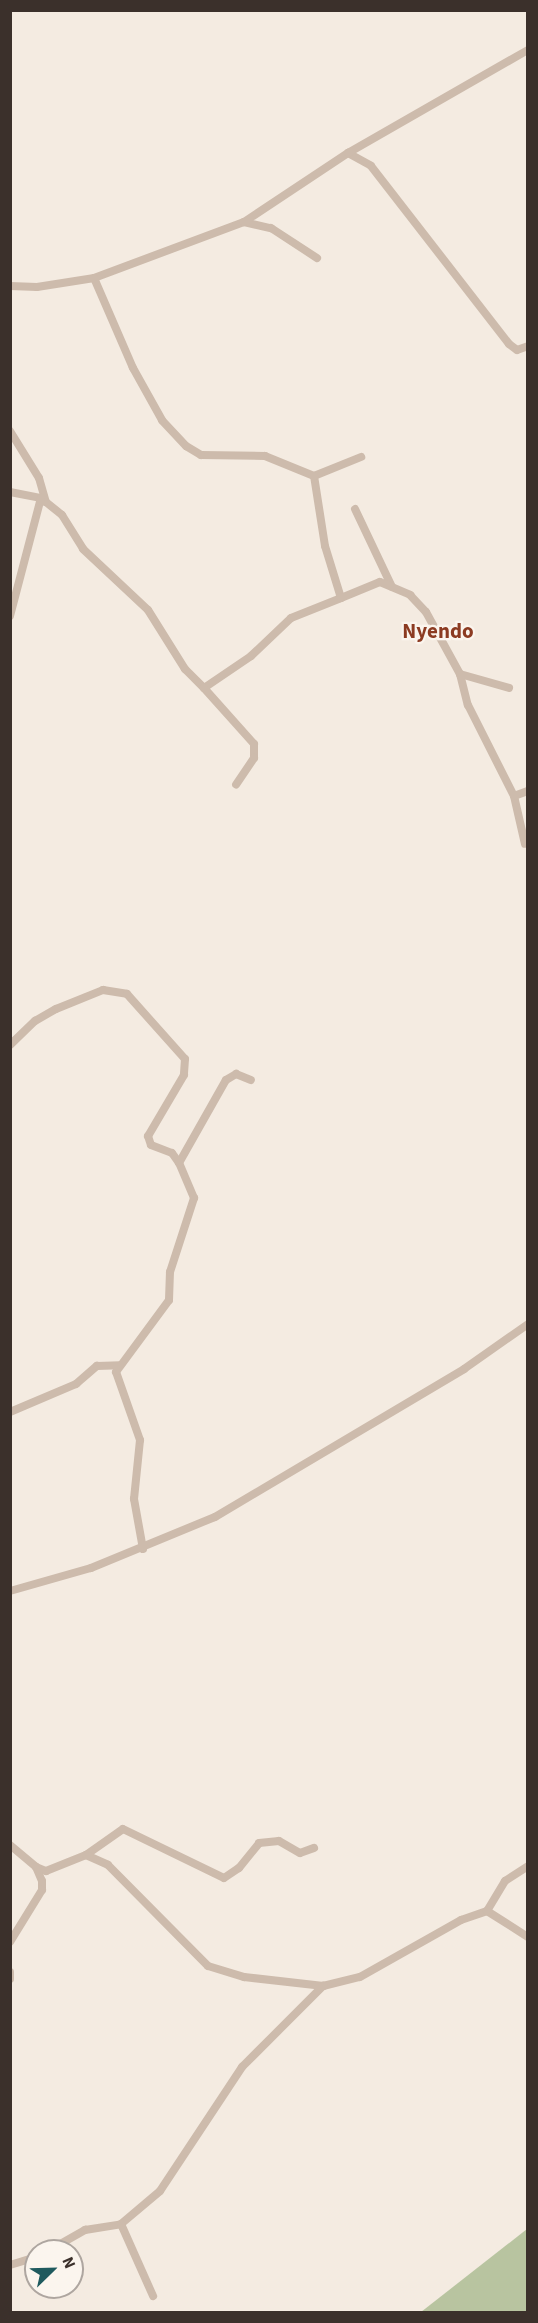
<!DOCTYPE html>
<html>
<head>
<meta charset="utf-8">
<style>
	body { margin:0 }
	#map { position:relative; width:538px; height:2323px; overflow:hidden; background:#f4ebe1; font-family:"Source Sans 3",sans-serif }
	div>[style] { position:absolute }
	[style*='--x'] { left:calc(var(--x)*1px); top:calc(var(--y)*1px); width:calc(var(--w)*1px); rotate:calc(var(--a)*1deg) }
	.green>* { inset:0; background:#b8c4a0 }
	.street>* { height:8px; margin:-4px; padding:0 4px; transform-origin:4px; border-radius:4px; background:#cdbbac }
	span { translate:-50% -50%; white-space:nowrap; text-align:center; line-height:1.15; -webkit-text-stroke:4.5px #fbf5ee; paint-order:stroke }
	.quarter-label { font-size:21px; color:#8c3b22; font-weight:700 }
	.frame { position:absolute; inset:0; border:12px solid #3b302b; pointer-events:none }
	.north { position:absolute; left:24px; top:2239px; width:60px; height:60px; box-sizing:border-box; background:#fbf5ee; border:2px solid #aea6a0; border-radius:50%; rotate:67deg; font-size:16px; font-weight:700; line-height:24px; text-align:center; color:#3b302b }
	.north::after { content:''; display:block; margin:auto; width:21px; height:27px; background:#1f5a5e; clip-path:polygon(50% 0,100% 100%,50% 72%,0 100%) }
</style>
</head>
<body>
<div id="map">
	<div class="green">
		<div style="clip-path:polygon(527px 2229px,527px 2312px,421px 2312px)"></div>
	</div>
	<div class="street">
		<div style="--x:348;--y:153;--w:26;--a:29"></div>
		<div style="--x:371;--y:166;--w:225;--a:52.2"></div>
		<div style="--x:509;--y:344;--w:10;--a:37"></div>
		<div style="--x:517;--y:350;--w:12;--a:-20"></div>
		<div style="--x:244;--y:222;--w:28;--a:13"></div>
		<div style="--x:271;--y:228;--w:55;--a:33.1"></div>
		<div style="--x:10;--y:286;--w:27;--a:2"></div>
		<div style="--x:37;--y:287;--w:58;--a:-9"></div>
		<div style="--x:94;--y:278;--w:160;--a:-20.5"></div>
		<div style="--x:244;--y:222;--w:125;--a:-33.6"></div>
		<div style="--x:348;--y:153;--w:207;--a:-29.8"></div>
		<div style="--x:10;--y:431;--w:55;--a:58.3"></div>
		<div style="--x:39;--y:478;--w:25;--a:74"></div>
		<div style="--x:314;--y:476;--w:51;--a:-22"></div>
		<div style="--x:10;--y:492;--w:32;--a:11"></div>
		<div style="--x:41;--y:498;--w:27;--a:39"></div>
		<div style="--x:62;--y:515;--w:40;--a:58"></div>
		<div style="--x:83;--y:549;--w:89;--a:43.2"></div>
		<div style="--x:148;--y:610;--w:70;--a:57.9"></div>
		<div style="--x:185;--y:669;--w:27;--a:45"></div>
		<div style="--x:204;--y:688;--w:57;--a:-34.2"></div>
		<div style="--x:251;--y:656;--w:55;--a:-43.5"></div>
		<div style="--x:291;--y:618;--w:54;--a:-21.8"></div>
		<div style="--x:341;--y:598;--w:54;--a:-107.1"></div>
		<div style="--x:325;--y:546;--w:71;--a:-98.9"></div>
		<div style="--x:314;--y:476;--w:53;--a:-157.8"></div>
		<div style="--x:265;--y:456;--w:64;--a:-179.1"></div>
		<div style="--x:201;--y:455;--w:17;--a:-149"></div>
		<div style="--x:186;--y:446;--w:35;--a:-133"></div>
		<div style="--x:162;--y:420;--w:60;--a:-119.1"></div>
		<div style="--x:133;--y:368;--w:98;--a:-113.4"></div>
		<div style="--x:355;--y:509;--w:86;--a:64.6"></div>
		<div style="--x:341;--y:598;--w:42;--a:-22.3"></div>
		<div style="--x:380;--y:582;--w:33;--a:23"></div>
		<div style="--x:410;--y:595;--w:23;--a:47"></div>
		<div style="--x:426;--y:612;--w:71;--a:61.3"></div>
		<div style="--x:460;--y:674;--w:51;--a:15.9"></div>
		<div style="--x:10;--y:616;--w:122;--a:-75.3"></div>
		<div style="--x:460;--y:674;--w:32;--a:76"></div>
		<div style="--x:468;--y:705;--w:102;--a:63.2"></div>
		<div style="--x:514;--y:796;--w:49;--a:77.1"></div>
		<div style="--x:204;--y:688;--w:75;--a:48.2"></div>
		<div style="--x:254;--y:744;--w:14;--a:90"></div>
		<div style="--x:254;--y:758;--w:32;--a:124"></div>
		<div style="--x:514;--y:796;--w:15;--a:-20"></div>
		<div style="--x:10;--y:1045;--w:35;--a:-44"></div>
		<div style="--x:35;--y:1021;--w:24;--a:-30"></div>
		<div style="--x:56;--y:1009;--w:51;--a:-22"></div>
		<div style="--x:103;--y:990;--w:24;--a:9"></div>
		<div style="--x:127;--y:994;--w:87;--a:48.3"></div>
		<div style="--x:185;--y:1059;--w:16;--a:94"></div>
		<div style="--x:184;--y:1075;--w:71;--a:120.5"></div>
		<div style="--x:148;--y:1136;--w:9;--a:72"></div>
		<div style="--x:151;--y:1145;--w:22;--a:21"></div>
		<div style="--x:172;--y:1153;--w:12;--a:55"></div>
		<div style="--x:10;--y:1412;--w:72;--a:-23"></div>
		<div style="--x:76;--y:1384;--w:28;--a:-41"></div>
		<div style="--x:97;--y:1366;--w:23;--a:-2"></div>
		<div style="--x:143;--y:1549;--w:51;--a:-100.2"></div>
		<div style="--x:134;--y:1499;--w:59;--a:-84.2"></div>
		<div style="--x:140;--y:1440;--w:72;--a:-109.4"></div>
		<div style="--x:116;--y:1372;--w:89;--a:-53.6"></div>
		<div style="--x:169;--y:1300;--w:28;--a:-88"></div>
		<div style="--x:170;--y:1272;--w:78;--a:-72"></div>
		<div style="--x:194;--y:1198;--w:38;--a:-113"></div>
		<div style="--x:179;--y:1163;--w:95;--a:-60.5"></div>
		<div style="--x:226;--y:1080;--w:12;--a:-31"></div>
		<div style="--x:236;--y:1074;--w:16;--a:22"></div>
		<div style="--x:10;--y:1591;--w:84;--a:-15.9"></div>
		<div style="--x:91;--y:1568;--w:134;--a:-22.4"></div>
		<div style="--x:215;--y:1517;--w:290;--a:-30.7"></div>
		<div style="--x:464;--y:1369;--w:78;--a:-35.1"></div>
		<div style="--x:10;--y:1845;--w:34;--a:40"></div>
		<div style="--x:36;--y:1867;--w:15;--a:67"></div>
		<div style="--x:42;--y:1881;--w:9;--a:90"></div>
		<div style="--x:42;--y:1890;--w:61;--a:121.6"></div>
		<div style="--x:86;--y:1855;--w:45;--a:-35.1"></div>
		<div style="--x:123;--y:1829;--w:112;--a:25.9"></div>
		<div style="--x:224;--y:1878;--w:18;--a:-34"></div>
		<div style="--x:239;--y:1868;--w:32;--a:-51"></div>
		<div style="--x:259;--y:1843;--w:20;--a:-6"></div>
		<div style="--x:279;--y:1841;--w:24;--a:30"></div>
		<div style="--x:300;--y:1853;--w:15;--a:-20"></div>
		<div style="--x:36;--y:1867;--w:11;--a:22"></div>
		<div style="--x:46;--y:1871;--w:43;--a:-21.8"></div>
		<div style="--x:86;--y:1855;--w:24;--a:24"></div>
		<div style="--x:108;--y:1865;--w:142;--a:45.3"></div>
		<div style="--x:208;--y:1966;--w:38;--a:17"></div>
		<div style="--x:244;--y:1977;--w:80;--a:6.5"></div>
		<div style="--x:323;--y:1986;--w:38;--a:-14"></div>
		<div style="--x:360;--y:1977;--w:116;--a:-29.4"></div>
		<div style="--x:461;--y:1920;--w:28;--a:-19"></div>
		<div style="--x:487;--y:1911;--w:35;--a:-59"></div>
		<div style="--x:505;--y:1881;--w:27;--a:-33"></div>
		<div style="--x:487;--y:1911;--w:49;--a:32.4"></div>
		<div style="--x:10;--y:1972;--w:7;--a:90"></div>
		<div style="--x:121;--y:2224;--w:51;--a:-40.2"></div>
		<div style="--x:160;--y:2191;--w:149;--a:-56.5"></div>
		<div style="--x:242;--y:2067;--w:115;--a:-45"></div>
		<div style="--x:48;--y:2251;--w:43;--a:-29.6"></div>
		<div style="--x:85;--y:2230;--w:36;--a:-9"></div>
		<div style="--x:121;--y:2224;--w:79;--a:66"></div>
		<div style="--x:10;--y:2265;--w:27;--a:-17"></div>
	</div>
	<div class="quarter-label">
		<span style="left:438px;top:631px">Nyendo</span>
	</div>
	<div class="frame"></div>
	<div class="north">N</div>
</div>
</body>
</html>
